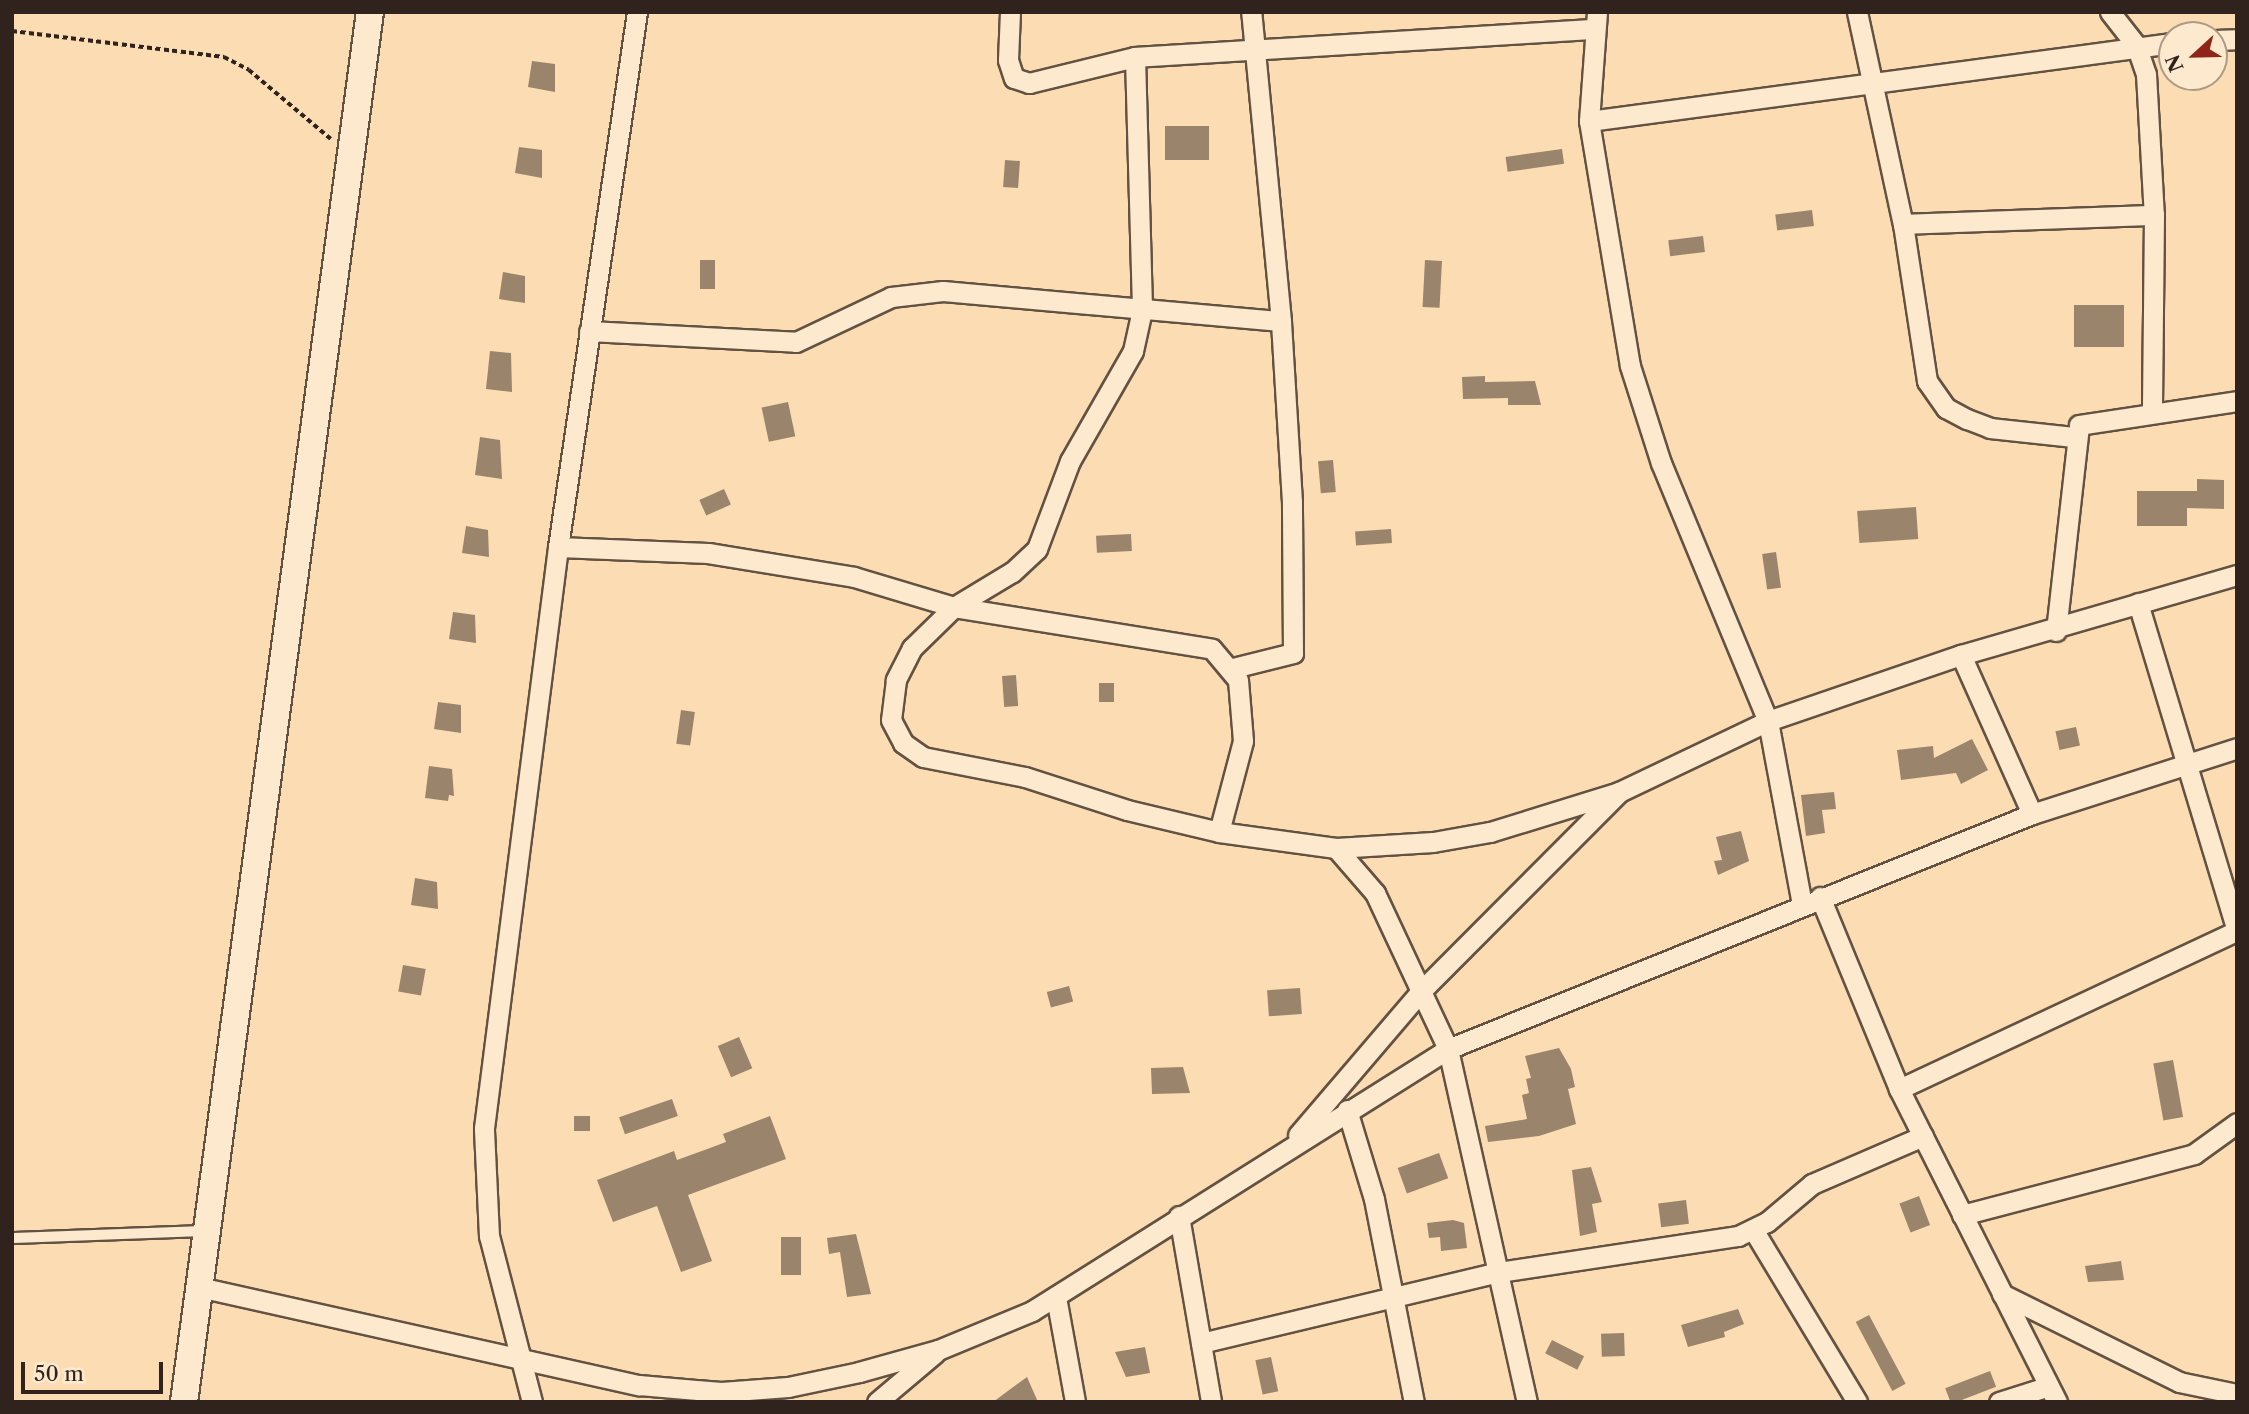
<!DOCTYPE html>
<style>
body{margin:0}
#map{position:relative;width:2249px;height:1414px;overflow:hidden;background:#fcddb3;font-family:"Libre Caslon Text",serif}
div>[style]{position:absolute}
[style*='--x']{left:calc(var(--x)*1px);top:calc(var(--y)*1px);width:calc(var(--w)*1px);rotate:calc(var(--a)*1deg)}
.building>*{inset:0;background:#9a846b;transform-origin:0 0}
.path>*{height:3.5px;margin-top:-1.75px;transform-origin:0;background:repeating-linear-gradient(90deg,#30231d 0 5px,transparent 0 8.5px)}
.roads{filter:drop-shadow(2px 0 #635242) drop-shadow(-2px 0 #635242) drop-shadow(0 2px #635242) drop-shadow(0 -2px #635242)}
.lane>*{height:10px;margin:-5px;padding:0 5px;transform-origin:5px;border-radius:5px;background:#fde9ce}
.street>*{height:19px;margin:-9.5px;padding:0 9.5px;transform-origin:9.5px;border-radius:9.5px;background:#fde9ce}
.secondary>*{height:26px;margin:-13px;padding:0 13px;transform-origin:13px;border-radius:13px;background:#fde9ce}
span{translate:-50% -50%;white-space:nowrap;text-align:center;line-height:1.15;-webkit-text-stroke:6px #fde9ce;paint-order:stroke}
.frame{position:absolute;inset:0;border:14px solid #30231d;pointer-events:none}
.north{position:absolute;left:2158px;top:21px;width:70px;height:70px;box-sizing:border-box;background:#fde9ce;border:2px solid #ab9a87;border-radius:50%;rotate:248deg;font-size:19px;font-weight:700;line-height:28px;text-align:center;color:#30231d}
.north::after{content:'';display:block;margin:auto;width:24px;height:32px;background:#8f2418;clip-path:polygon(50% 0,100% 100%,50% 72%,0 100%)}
.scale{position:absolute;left:21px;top:1362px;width:142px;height:32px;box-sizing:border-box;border:4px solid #30231d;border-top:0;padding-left:9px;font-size:21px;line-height:24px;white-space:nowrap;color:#30231d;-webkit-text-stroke:5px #fde9ce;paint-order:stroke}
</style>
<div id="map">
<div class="building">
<div style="clip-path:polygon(532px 61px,555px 64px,555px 92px,528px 87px)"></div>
<div style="left:1165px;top:126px;width:44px;height:34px"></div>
<div style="clip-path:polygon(519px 147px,542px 150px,542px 178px,515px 173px)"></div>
<div style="left:1562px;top:149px;width:15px;height:57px;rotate:82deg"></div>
<div style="left:1005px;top:160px;width:15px;height:27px;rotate:4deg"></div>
<div style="left:1812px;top:210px;width:16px;height:37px;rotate:83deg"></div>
<div style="left:1703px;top:236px;width:16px;height:35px;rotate:83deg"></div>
<div style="left:700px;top:260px;width:15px;height:29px"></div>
<div style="left:1425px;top:260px;width:17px;height:47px;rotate:3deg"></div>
<div style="clip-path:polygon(503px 272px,525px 276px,525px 303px,499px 299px)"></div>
<div style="left:2124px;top:305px;width:42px;height:50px;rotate:90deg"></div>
<div style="clip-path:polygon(490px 351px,511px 353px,512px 392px,486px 389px)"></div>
<div style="clip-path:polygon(1485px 376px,1485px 382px,1535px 381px,1541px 405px,1508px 405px,1508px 398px,1463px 399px,1462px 377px)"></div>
<div style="left:788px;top:402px;width:35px;height:27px;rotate:78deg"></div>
<div style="clip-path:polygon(480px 437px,500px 440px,502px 479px,475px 475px)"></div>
<div style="left:1333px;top:460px;width:32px;height:15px;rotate:85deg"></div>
<div style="clip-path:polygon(2197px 479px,2224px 480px,2224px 509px,2187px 508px,2187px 526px,2137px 526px,2137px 491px,2197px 491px)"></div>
<div style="left:724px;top:489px;width:17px;height:27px;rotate:66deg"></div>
<div style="left:1916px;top:507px;width:32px;height:59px;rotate:86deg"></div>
<div style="clip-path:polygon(466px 526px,488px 530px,489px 557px,462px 553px)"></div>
<div style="left:1391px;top:529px;width:14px;height:36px;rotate:86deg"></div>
<div style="left:1131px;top:534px;width:17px;height:35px;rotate:87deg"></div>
<div style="left:1776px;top:552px;width:36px;height:14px;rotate:82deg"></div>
<div style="clip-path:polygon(453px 612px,475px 615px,476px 643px,449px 639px)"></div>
<div style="left:1016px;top:675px;width:31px;height:14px;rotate:86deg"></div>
<div style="left:1099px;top:683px;width:15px;height:19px"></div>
<div style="clip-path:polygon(438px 702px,461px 705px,461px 733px,434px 729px)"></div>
<div style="left:681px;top:710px;width:14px;height:34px;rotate:8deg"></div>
<div style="left:2076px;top:727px;width:19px;height:21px;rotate:78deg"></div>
<div style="clip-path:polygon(1972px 739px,1988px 770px,1961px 784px,1956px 773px,1901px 780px,1897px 750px,1933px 746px,1934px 758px)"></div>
<div style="clip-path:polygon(429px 766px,452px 769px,454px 796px,449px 795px,448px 801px,425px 798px)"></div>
<div style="clip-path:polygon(1834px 792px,1836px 809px,1822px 810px,1825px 833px,1806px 836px,1801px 795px)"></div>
<div style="clip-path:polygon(1741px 831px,1749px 861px,1718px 875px,1714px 861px,1722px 860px,1716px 837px)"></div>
<div style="clip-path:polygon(415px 878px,437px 882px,438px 909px,411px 905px)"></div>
<div style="left:403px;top:965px;width:23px;height:27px;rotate:10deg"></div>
<div style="left:1069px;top:986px;width:16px;height:23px;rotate:75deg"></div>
<div style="left:1300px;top:988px;width:26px;height:33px;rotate:86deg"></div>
<div style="left:739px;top:1037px;width:34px;height:23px;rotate:67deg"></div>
<div style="clip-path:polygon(1559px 1048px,1571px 1069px,1575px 1087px,1568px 1089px,1576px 1124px,1539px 1136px,1488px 1142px,1485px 1126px,1527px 1119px,1522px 1095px,1529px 1093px,1526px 1079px,1531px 1078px,1525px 1056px)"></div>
<div style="left:2173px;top:1060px;width:58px;height:20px;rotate:80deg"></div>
<div style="clip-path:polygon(1183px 1067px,1190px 1093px,1152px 1094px,1151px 1068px)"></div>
<div style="left:672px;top:1099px;width:18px;height:56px;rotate:71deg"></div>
<div style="left:574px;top:1116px;width:16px;height:15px"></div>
<div style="clip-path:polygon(770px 1116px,786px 1159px,688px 1195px,712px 1261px,681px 1272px,657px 1206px,613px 1222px,597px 1180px,674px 1151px,677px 1160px,710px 1148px,726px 1142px,723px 1134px)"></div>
<div style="left:1439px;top:1153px;width:27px;height:44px;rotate:70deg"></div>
<div style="clip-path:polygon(1591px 1167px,1602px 1202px,1592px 1204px,1597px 1232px,1580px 1236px,1572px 1170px)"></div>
<div style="left:1919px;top:1196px;width:31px;height:21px;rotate:69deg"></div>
<div style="left:1686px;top:1200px;width:24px;height:28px;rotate:83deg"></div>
<div style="clip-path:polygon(1453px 1220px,1464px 1223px,1467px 1248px,1441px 1251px,1440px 1237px,1429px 1238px,1427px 1223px)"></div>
<div style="clip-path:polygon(856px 1234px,871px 1294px,847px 1297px,840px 1252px,829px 1254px,827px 1238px)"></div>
<div style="left:781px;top:1237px;width:20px;height:38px"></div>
<div style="clip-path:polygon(2121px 1261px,2124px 1280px,2088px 1282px,2085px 1266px)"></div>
<div style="clip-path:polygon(1738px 1309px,1744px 1324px,1724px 1332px,1725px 1337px,1688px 1347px,1681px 1325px)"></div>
<div style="left:1869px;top:1315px;width:78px;height:15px;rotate:62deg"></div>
<div style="left:1624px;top:1333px;width:23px;height:23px;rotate:88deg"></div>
<div style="left:1552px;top:1340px;width:36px;height:15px;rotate:27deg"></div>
<div style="clip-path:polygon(1145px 1347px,1150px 1373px,1126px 1377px,1115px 1352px)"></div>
<div style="left:1271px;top:1357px;width:35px;height:16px;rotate:78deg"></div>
<div style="left:1990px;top:1371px;width:17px;height:48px;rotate:69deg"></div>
<div style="clip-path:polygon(1027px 1377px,1038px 1402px,993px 1402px)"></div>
</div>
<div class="path">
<div style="--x:12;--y:31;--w:214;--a:7"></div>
<div style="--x:224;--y:57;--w:28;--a:27"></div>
<div style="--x:249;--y:70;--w:107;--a:40.1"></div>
</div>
<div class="roads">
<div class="lane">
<div style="--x:12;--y:1238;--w:193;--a:-2.1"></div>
</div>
<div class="street">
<div style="--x:1010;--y:12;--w:48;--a:92.4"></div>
<div style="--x:1008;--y:60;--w:19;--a:72"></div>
<div style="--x:1014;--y:78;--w:16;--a:18"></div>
<div style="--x:1029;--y:83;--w:109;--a:-13.8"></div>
<div style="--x:1135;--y:57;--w:460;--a:-3.5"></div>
<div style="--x:1597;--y:12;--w:109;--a:94.2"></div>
<div style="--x:1589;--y:121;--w:248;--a:80.5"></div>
<div style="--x:1630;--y:366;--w:102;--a:72.3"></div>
<div style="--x:1661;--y:463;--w:279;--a:67.5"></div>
<div style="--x:1768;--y:721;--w:186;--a:79.5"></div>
<div style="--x:1857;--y:12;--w:217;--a:77.8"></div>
<div style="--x:1903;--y:224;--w:159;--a:81.3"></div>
<div style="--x:1927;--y:381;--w:33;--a:55"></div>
<div style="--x:1946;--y:408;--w:24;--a:28"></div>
<div style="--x:1967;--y:419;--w:25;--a:21"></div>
<div style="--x:1990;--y:428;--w:84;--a:6.1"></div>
<div style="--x:2110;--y:12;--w:42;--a:51.8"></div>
<div style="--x:2136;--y:45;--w:31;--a:71"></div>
<div style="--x:2146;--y:74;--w:141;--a:86.8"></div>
<div style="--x:2154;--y:215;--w:198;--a:90.6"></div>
<div style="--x:2214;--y:40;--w:23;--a:-2"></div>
<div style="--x:1135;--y:57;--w:253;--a:88.4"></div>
<div style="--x:1142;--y:310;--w:42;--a:102.4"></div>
<div style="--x:1133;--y:351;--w:127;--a:119.8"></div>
<div style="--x:1070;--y:461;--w:94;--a:110.6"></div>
<div style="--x:1037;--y:549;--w:34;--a:137"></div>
<div style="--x:1012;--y:572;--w:68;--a:148.9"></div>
<div style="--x:954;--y:607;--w:59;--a:135.7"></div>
<div style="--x:912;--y:648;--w:36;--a:117"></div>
<div style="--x:896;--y:680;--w:40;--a:97.1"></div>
<div style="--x:891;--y:720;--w:26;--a:62"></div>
<div style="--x:903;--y:743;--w:24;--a:35"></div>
<div style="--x:923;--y:757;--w:104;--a:11.1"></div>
<div style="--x:1025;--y:777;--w:107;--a:17.9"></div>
<div style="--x:1127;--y:810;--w:95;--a:13.4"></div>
<div style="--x:1219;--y:832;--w:118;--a:7.8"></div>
<div style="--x:1336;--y:848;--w:97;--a:-3.5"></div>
<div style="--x:1433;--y:842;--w:58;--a:-10"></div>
<div style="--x:1490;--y:832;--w:135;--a:-17.2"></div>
<div style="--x:1589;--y:121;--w:588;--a:-7.62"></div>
<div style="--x:1903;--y:224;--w:251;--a:-2.1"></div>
<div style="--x:589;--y:331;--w:207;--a:3"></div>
<div style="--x:796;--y:342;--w:105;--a:-25.3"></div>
<div style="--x:891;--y:297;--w:52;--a:-6.6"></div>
<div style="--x:943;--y:291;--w:339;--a:5.1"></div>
<div style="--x:558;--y:547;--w:150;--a:2.3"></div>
<div style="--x:708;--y:553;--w:148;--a:9.3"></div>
<div style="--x:854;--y:577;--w:104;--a:16.7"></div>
<div style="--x:954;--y:607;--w:261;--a:9.2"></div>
<div style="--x:1212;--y:649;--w:40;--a:50"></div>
<div style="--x:1238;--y:680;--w:61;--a:85.3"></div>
<div style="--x:1243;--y:741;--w:94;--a:104.8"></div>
<div style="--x:2138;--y:603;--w:343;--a:73.2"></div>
<div style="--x:2056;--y:631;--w:207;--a:-83.6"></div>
<div style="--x:2079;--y:425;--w:160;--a:-8.6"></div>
<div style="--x:1961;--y:655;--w:174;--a:65.9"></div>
<div style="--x:1233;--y:668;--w:62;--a:-14"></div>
<div style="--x:1293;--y:653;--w:151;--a:-90.4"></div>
<div style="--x:1292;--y:502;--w:181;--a:-93.5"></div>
<div style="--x:1281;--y:321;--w:310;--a:-95.5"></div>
<div style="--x:1336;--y:848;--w:60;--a:49.1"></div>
<div style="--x:1375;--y:893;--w:172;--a:64.9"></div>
<div style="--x:1448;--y:1049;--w:362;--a:77.4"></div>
<div style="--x:1820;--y:897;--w:208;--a:67.6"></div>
<div style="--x:1899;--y:1089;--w:351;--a:63.2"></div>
<div style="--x:1899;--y:1089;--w:373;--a:-25.1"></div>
<div style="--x:1347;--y:1110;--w:93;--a:73.1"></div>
<div style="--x:1374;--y:1199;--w:207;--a:78.9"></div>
<div style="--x:1298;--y:1135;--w:189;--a:-49.5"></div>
<div style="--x:1421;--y:991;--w:281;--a:-45.1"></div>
<div style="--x:1619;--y:792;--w:165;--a:-25.5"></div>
<div style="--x:1768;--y:721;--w:204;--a:-18.9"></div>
<div style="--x:1961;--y:655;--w:287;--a:-16.2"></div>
<div style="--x:1962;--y:1215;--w:240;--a:-14.7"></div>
<div style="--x:2194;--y:1154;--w:53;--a:-35.8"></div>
<div style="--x:1179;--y:1216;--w:189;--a:80.2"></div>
<div style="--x:1754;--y:1231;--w:200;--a:58.9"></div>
<div style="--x:199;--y:1287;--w:451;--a:12.6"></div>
<div style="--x:639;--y:1385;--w:82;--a:4.9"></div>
<div style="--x:721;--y:1392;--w:67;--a:-4.3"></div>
<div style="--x:788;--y:1387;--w:73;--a:-11.9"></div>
<div style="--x:859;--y:1372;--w:82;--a:-15.6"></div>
<div style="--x:938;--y:1350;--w:102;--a:-22.5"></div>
<div style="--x:1032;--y:1311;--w:492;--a:-32.2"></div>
<div style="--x:1448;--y:1049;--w:630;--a:-21.92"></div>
<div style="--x:2032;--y:814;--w:215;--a:-17.8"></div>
<div style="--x:2002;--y:1294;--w:198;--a:26.4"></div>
<div style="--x:2179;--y:1382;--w:59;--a:11.7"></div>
<div style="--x:1056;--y:1297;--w:107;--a:79.7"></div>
<div style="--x:1201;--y:1343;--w:306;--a:-13.4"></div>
<div style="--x:1499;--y:1272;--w:242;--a:-8.6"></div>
<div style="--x:1738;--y:1236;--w:32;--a:-26"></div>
<div style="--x:1767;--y:1222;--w:59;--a:-40.2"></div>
<div style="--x:1812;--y:1184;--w:121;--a:-23.4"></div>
<div style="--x:532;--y:1402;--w:171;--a:-104.5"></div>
<div style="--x:489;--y:1236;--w:108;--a:-92.7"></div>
<div style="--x:484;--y:1128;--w:586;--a:-82.74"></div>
<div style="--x:558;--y:547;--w:541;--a:-81.6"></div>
<div style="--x:877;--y:1402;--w:76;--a:-40.2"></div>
<div style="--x:1999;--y:1402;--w:52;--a:-17.7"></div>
</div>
<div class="secondary">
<div style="--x:184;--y:1402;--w:1402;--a:-82.38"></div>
</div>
</div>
<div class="frame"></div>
<div class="north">N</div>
<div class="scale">50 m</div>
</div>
